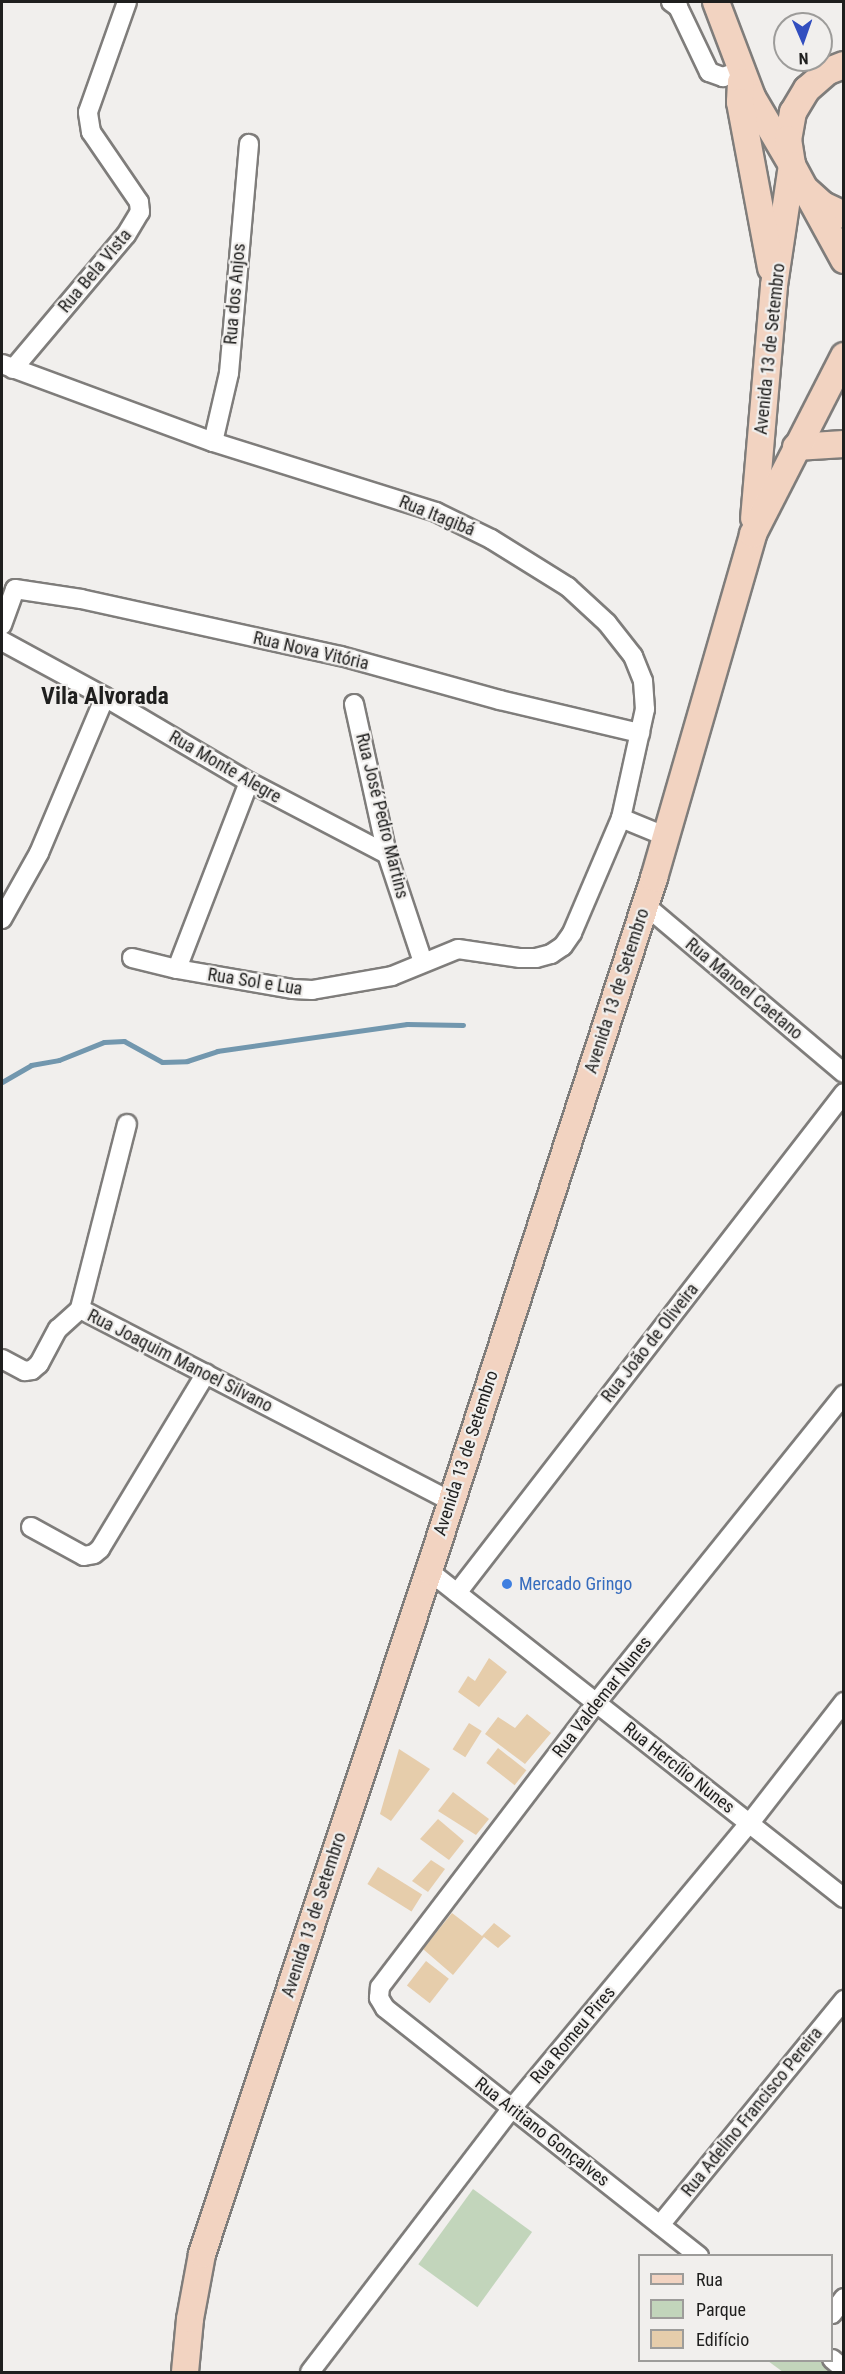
<!DOCTYPE html>
<meta charset="utf-8">
<style>
body{margin:0}
#map{position:relative;width:845px;height:2374px;overflow:hidden;background:#f1efed;font-family:"Roboto Condensed",sans-serif}
div>[style]{position:absolute}
[style*='--x']{left:calc(var(--x)*1px);top:calc(var(--y)*1px);width:calc(var(--w)*1px);rotate:calc(var(--a)*1deg)}
.green>*{inset:0;background:#c2d5bb;transform-origin:0 0}
.stream>*{height:5px;margin:-2.5px;padding:0 2.5px;transform-origin:2.5px;border-radius:2.5px;background:#7297ae}
.building>*{inset:0;background:#e6cdab;transform-origin:0 0}
.roads{filter:drop-shadow(2px 0 #7f7d7b) drop-shadow(-2px 0 #7f7d7b) drop-shadow(0 2px #7f7d7b) drop-shadow(0 -2px #7f7d7b)}
.minor>*{height:18px;margin:-9px;padding:0 9px;transform-origin:9px;border-radius:9px;background:#fff}
.secondary>*{height:26px;margin:-13px;padding:0 13px;transform-origin:13px;border-radius:13px;background:#f2d3c1}
.dots>*{width:16px;height:16px;translate:-50% -50%;box-sizing:border-box;border:3px solid #f1efed;border-radius:50%}
span{translate:-50% -50%;white-space:nowrap;text-align:center;line-height:1.15;-webkit-text-stroke:4.5px #f1efed;paint-order:stroke}
.street-label{font-size:18px;color:#1f1f1e}
.shop-label{font-size:18px;color:#366cbe}
.left{translate:0 -50%;text-align:left}
.district-label{font-size:24px;color:#1f1f1e;font-weight:700}
.frame{position:absolute;inset:0;border:3px solid #1f1f1e;pointer-events:none}
.legend{position:absolute;left:638px;top:2254px;width:195px;height:108px;box-sizing:border-box;background:#f1efed;border:2px solid #9d9c9a;margin:0;padding:8px 10px;list-style:none;font-size:18px;color:#1f1f1e}
.legend li{display:flex;align-items:center;gap:12px;height:30px}
.legend b{width:30px;border:2px solid #9d9c9a}
.north{position:absolute;left:773px;top:12px;width:60px;height:60px;box-sizing:border-box;background:#f1efed;border:2px solid #9d9c9a;border-radius:50%;rotate:178deg;font-size:16px;font-weight:700;line-height:24px;text-align:center;color:#1f1f1e}
.north::after{content:'';display:block;margin:auto;width:21px;height:27px;background:#324ebf;clip-path:polygon(50% 0,100% 100%,50% 72%,0 100%)}
</style>
<div id="map">
<div class="green">
<div style="left:473px;top:2189px;width:73px;height:93px;rotate:36deg"></div>
<div style="clip-path:polygon(768px 2361px,822px 2361px,837px 2372px,783px 2372px)"></div>
</div>
<div class="stream">
<div style="--x:2;--y:1082;--w:34;--a:-30"></div>
<div style="--x:31;--y:1065;--w:28;--a:-10"></div>
<div style="--x:59;--y:1060;--w:48;--a:-21.8"></div>
<div style="--x:104;--y:1042;--w:20;--a:-3"></div>
<div style="--x:124;--y:1041;--w:43;--a:28.9"></div>
<div style="--x:162;--y:1062;--w:25;--a:-2"></div>
<div style="--x:187;--y:1061;--w:32;--a:-18"></div>
<div style="--x:217;--y:1051;--w:192;--a:-8.1"></div>
<div style="--x:407;--y:1024;--w:56;--a:1"></div>
</div>
<div class="building">
<div style="clip-path:polygon(489px 1658px,507px 1672px,479px 1707px,458px 1692px,468px 1676px,475px 1681px)"></div>
<div style="clip-path:polygon(527px 1714px,551px 1733px,525px 1764px,485px 1734px,498px 1717px,515px 1728px)"></div>
<div style="left:469px;top:1723px;width:15px;height:31px;rotate:32deg"></div>
<div style="left:498px;top:1748px;width:36px;height:19px;rotate:38deg"></div>
<div style="clip-path:polygon(399px 1749px,430px 1769px,391px 1821px,380px 1814px)"></div>
<div style="clip-path:polygon(453px 1792px,489px 1819px,476px 1835px,438px 1811px)"></div>
<div style="clip-path:polygon(438px 1819px,464px 1841px,449px 1860px,420px 1839px)"></div>
<div style="clip-path:polygon(431px 1860px,445px 1869px,428px 1892px,412px 1881px)"></div>
<div style="left:378px;top:1867px;width:52px;height:20px;rotate:32deg"></div>
<div style="clip-path:polygon(452px 1913px,482px 1936px,494px 1923px,511px 1936px,498px 1948px,484px 1937px,453px 1975px,423px 1949px)"></div>
<div style="left:426px;top:1961px;width:29px;height:31px;rotate:38deg"></div>
</div>
<div class="roads">
<div class="minor">
<div style="--x:671;--y:2;--w:9;--a:36"></div>
<div style="--x:678;--y:7;--w:72;--a:64.5"></div>
<div style="--x:709;--y:72;--w:15;--a:20"></div>
<div style="--x:723;--y:77;--w:20;--a:-20"></div>
<div style="--x:2;--y:364;--w:225;--a:20.3"></div>
<div style="--x:213;--y:442;--w:234;--a:17.4"></div>
<div style="--x:436;--y:512;--w:61;--a:26.1"></div>
<div style="--x:491;--y:539;--w:91;--a:31.9"></div>
<div style="--x:568;--y:587;--w:53;--a:42.7"></div>
<div style="--x:607;--y:623;--w:42;--a:51.8"></div>
<div style="--x:633;--y:656;--w:27;--a:68"></div>
<div style="--x:643;--y:681;--w:28;--a:86"></div>
<div style="--x:645;--y:709;--w:112;--a:102.4"></div>
<div style="--x:621;--y:818;--w:50;--a:22.4"></div>
<div style="--x:13;--y:369;--w:175;--a:-49.9"></div>
<div style="--x:126;--y:235;--w:27;--a:-59"></div>
<div style="--x:140;--y:212;--w:10;--a:-96"></div>
<div style="--x:139;--y:202;--w:85;--a:-124.4"></div>
<div style="--x:91;--y:132;--w:20;--a:-99"></div>
<div style="--x:88;--y:112;--w:117;--a:-70.5"></div>
<div style="--x:213;--y:442;--w:71;--a:-76.9"></div>
<div style="--x:229;--y:373;--w:230;--a:-85"></div>
<div style="--x:2;--y:625;--w:38;--a:-70"></div>
<div style="--x:15;--y:589;--w:67;--a:8.6"></div>
<div style="--x:81;--y:599;--w:266;--a:12.4"></div>
<div style="--x:341;--y:656;--w:165;--a:15.5"></div>
<div style="--x:500;--y:700;--w:144;--a:13.3"></div>
<div style="--x:2;--y:641;--w:117;--a:28.5"></div>
<div style="--x:105;--y:697;--w:167;--a:30.6"></div>
<div style="--x:249;--y:782;--w:156;--a:27.6"></div>
<div style="--x:354;--y:704;--w:154;--a:77.6"></div>
<div style="--x:387;--y:854;--w:114;--a:71.6"></div>
<div style="--x:249;--y:782;--w:200;--a:111.1"></div>
<div style="--x:177;--y:969;--w:118;--a:9.8"></div>
<div style="--x:293;--y:989;--w:19;--a:3"></div>
<div style="--x:312;--y:990;--w:81;--a:-9.9"></div>
<div style="--x:392;--y:976;--w:71;--a:-22.2"></div>
<div style="--x:458;--y:949;--w:63;--a:8.3"></div>
<div style="--x:520;--y:958;--w:16;--a:0"></div>
<div style="--x:536;--y:958;--w:16;--a:-15"></div>
<div style="--x:551;--y:954;--w:14;--a:-34"></div>
<div style="--x:563;--y:946;--w:16;--a:-55"></div>
<div style="--x:572;--y:933;--w:125;--a:-66.9"></div>
<div style="--x:645;--y:905;--w:260;--a:40.2"></div>
<div style="--x:2;--y:919;--w:76;--a:-60.7"></div>
<div style="--x:39;--y:853;--w:169;--a:-67.1"></div>
<div style="--x:132;--y:958;--w:46;--a:13.7"></div>
<div style="--x:127;--y:1124;--w:191;--a:104.3"></div>
<div style="--x:80;--y:1309;--w:417;--a:27.4"></div>
<div style="--x:2;--y:1359;--w:26;--a:28"></div>
<div style="--x:25;--y:1371;--w:7;--a:-8"></div>
<div style="--x:32;--y:1370;--w:9;--a:-41"></div>
<div style="--x:39;--y:1364;--w:40;--a:-62"></div>
<div style="--x:58;--y:1329;--w:30;--a:-42"></div>
<div style="--x:31;--y:1527;--w:60;--a:28.7"></div>
<div style="--x:84;--y:1556;--w:10;--a:-11"></div>
<div style="--x:94;--y:1554;--w:8;--a:-40"></div>
<div style="--x:100;--y:1549;--w:205;--a:-58.9"></div>
<div style="--x:429;--y:1571;--w:528;--a:38.24"></div>
<div style="--x:457;--y:1593;--w:632;--a:-52.26"></div>
<div style="--x:660;--y:2225;--w:291;--a:-50.7"></div>
<div style="--x:699;--y:2256;--w:400;--a:-141.7"></div>
<div style="--x:385;--y:2008;--w:12;--a:-121"></div>
<div style="--x:379;--y:1998;--w:11;--a:-85"></div>
<div style="--x:380;--y:1987;--w:357;--a:-52.7"></div>
<div style="--x:596;--y:1703;--w:396;--a:-51.2"></div>
<div style="--x:832;--y:2314;--w:20;--a:-53"></div>
<div style="--x:832;--y:2359;--w:16;--a:40"></div>
<div style="--x:310;--y:2372;--w:332;--a:-52.6"></div>
<div style="--x:512;--y:2108;--w:370;--a:-50.2"></div>
<div style="--x:749;--y:1824;--w:155;--a:-52.1"></div>
</div>
<div class="secondary">
<div style="--x:716;--y:2;--w:102;--a:69.2"></div>
<div style="--x:752;--y:97;--w:79;--a:59.5"></div>
<div style="--x:792;--y:165;--w:122;--a:98.5"></div>
<div style="--x:774;--y:286;--w:233;--a:94.9"></div>
<div style="--x:844;--y:65;--w:17;--a:159"></div>
<div style="--x:828;--y:71;--w:28;--a:139"></div>
<div style="--x:807;--y:89;--w:27;--a:121"></div>
<div style="--x:793;--y:112;--w:27;--a:100"></div>
<div style="--x:788;--y:139;--w:26;--a:81"></div>
<div style="--x:792;--y:165;--w:26;--a:62"></div>
<div style="--x:804;--y:188;--w:25;--a:42"></div>
<div style="--x:823;--y:205;--w:23;--a:25"></div>
<div style="--x:741;--y:82;--w:20;--a:93"></div>
<div style="--x:740;--y:102;--w:169;--a:79.4"></div>
<div style="--x:809;--y:196;--w:73;--a:61.3"></div>
<div style="--x:796;--y:447;--w:48;--a:-3.6"></div>
<div style="--x:185;--y:2372;--w:53;--a:-84.6"></div>
<div style="--x:190;--y:2319;--w:66;--a:-79.5"></div>
<div style="--x:202;--y:2254;--w:720;--a:-71.62"></div>
<div style="--x:429;--y:1571;--w:729;--a:-72.01"></div>
<div style="--x:654;--y:878;--w:358;--a:-73.9"></div>
<div style="--x:753;--y:534;--w:200;--a:-62.9"></div>
</div>
</div>
<div class="dots">
<div style="left:507px;top:1584px;background:#3f7fe0"></div>
</div>
<div class="street-label">
<span style="left:95px;top:271px;rotate:-50deg">Rua Bela Vista</span>
<span style="left:235px;top:294px;rotate:-85deg">Rua dos Anjos</span>
<span style="left:770px;top:349px;rotate:-84deg">Avenida 13 de Setembro</span>
<span style="left:437px;top:516px;rotate:22deg">Rua Itagibá</span>
<span style="left:311px;top:651px;rotate:13deg">Rua Nova Vitória</span>
<span style="left:225px;top:767px;rotate:30deg">Rua Monte Alegre</span>
<span style="left:382px;top:816px;rotate:76deg">Rua José Pedro Martins</span>
<span style="left:255px;top:982px;rotate:9deg">Rua Sol e Lua</span>
<span style="left:744px;top:989px;rotate:40deg">Rua Manoel Caetano</span>
<span style="left:617px;top:991px;rotate:-72deg">Avenida 13 de Setembro</span>
<span style="left:650px;top:1343px;rotate:-52deg">Rua João de Oliveira</span>
<span style="left:180px;top:1361px;rotate:27deg">Rua Joaquim Manoel Silvano</span>
<span style="left:466px;top:1453px;rotate:-72deg">Avenida 13 de Setembro</span>
<span style="left:602px;top:1697px;rotate:-52deg">Rua Valdemar Nunes</span>
<span style="left:679px;top:1768px;rotate:38deg">Rua Hercílio Nunes</span>
<span style="left:314px;top:1915px;rotate:-72deg">Avenida 13 de Setembro</span>
<span style="left:573px;top:2035px;rotate:-50deg">Rua Romeu Pires</span>
<span style="left:752px;top:2112px;rotate:-51deg">Rua Adelino Francisco Pereira</span>
<span style="left:542px;top:2132px;rotate:38deg">Rua Aritiano Gonçalves</span>
</div>
<div class="shop-label">
<span class="left" style="left:519px;top:1584px">Mercado Gringo</span>
</div>
<div class="district-label">
<span style="left:105px;top:697px">Vila Alvorada</span>
</div>
<div class="frame"></div>
<ul class="legend">
<li><b style="height:8px;background:#f2d3c1"></b>Rua</li>
<li><b style="height:16px;background:#c2d5bb"></b>Parque</li>
<li><b style="height:16px;background:#e6cdab"></b>Edifício</li>
</ul>
<div class="north">N</div>
</div>
